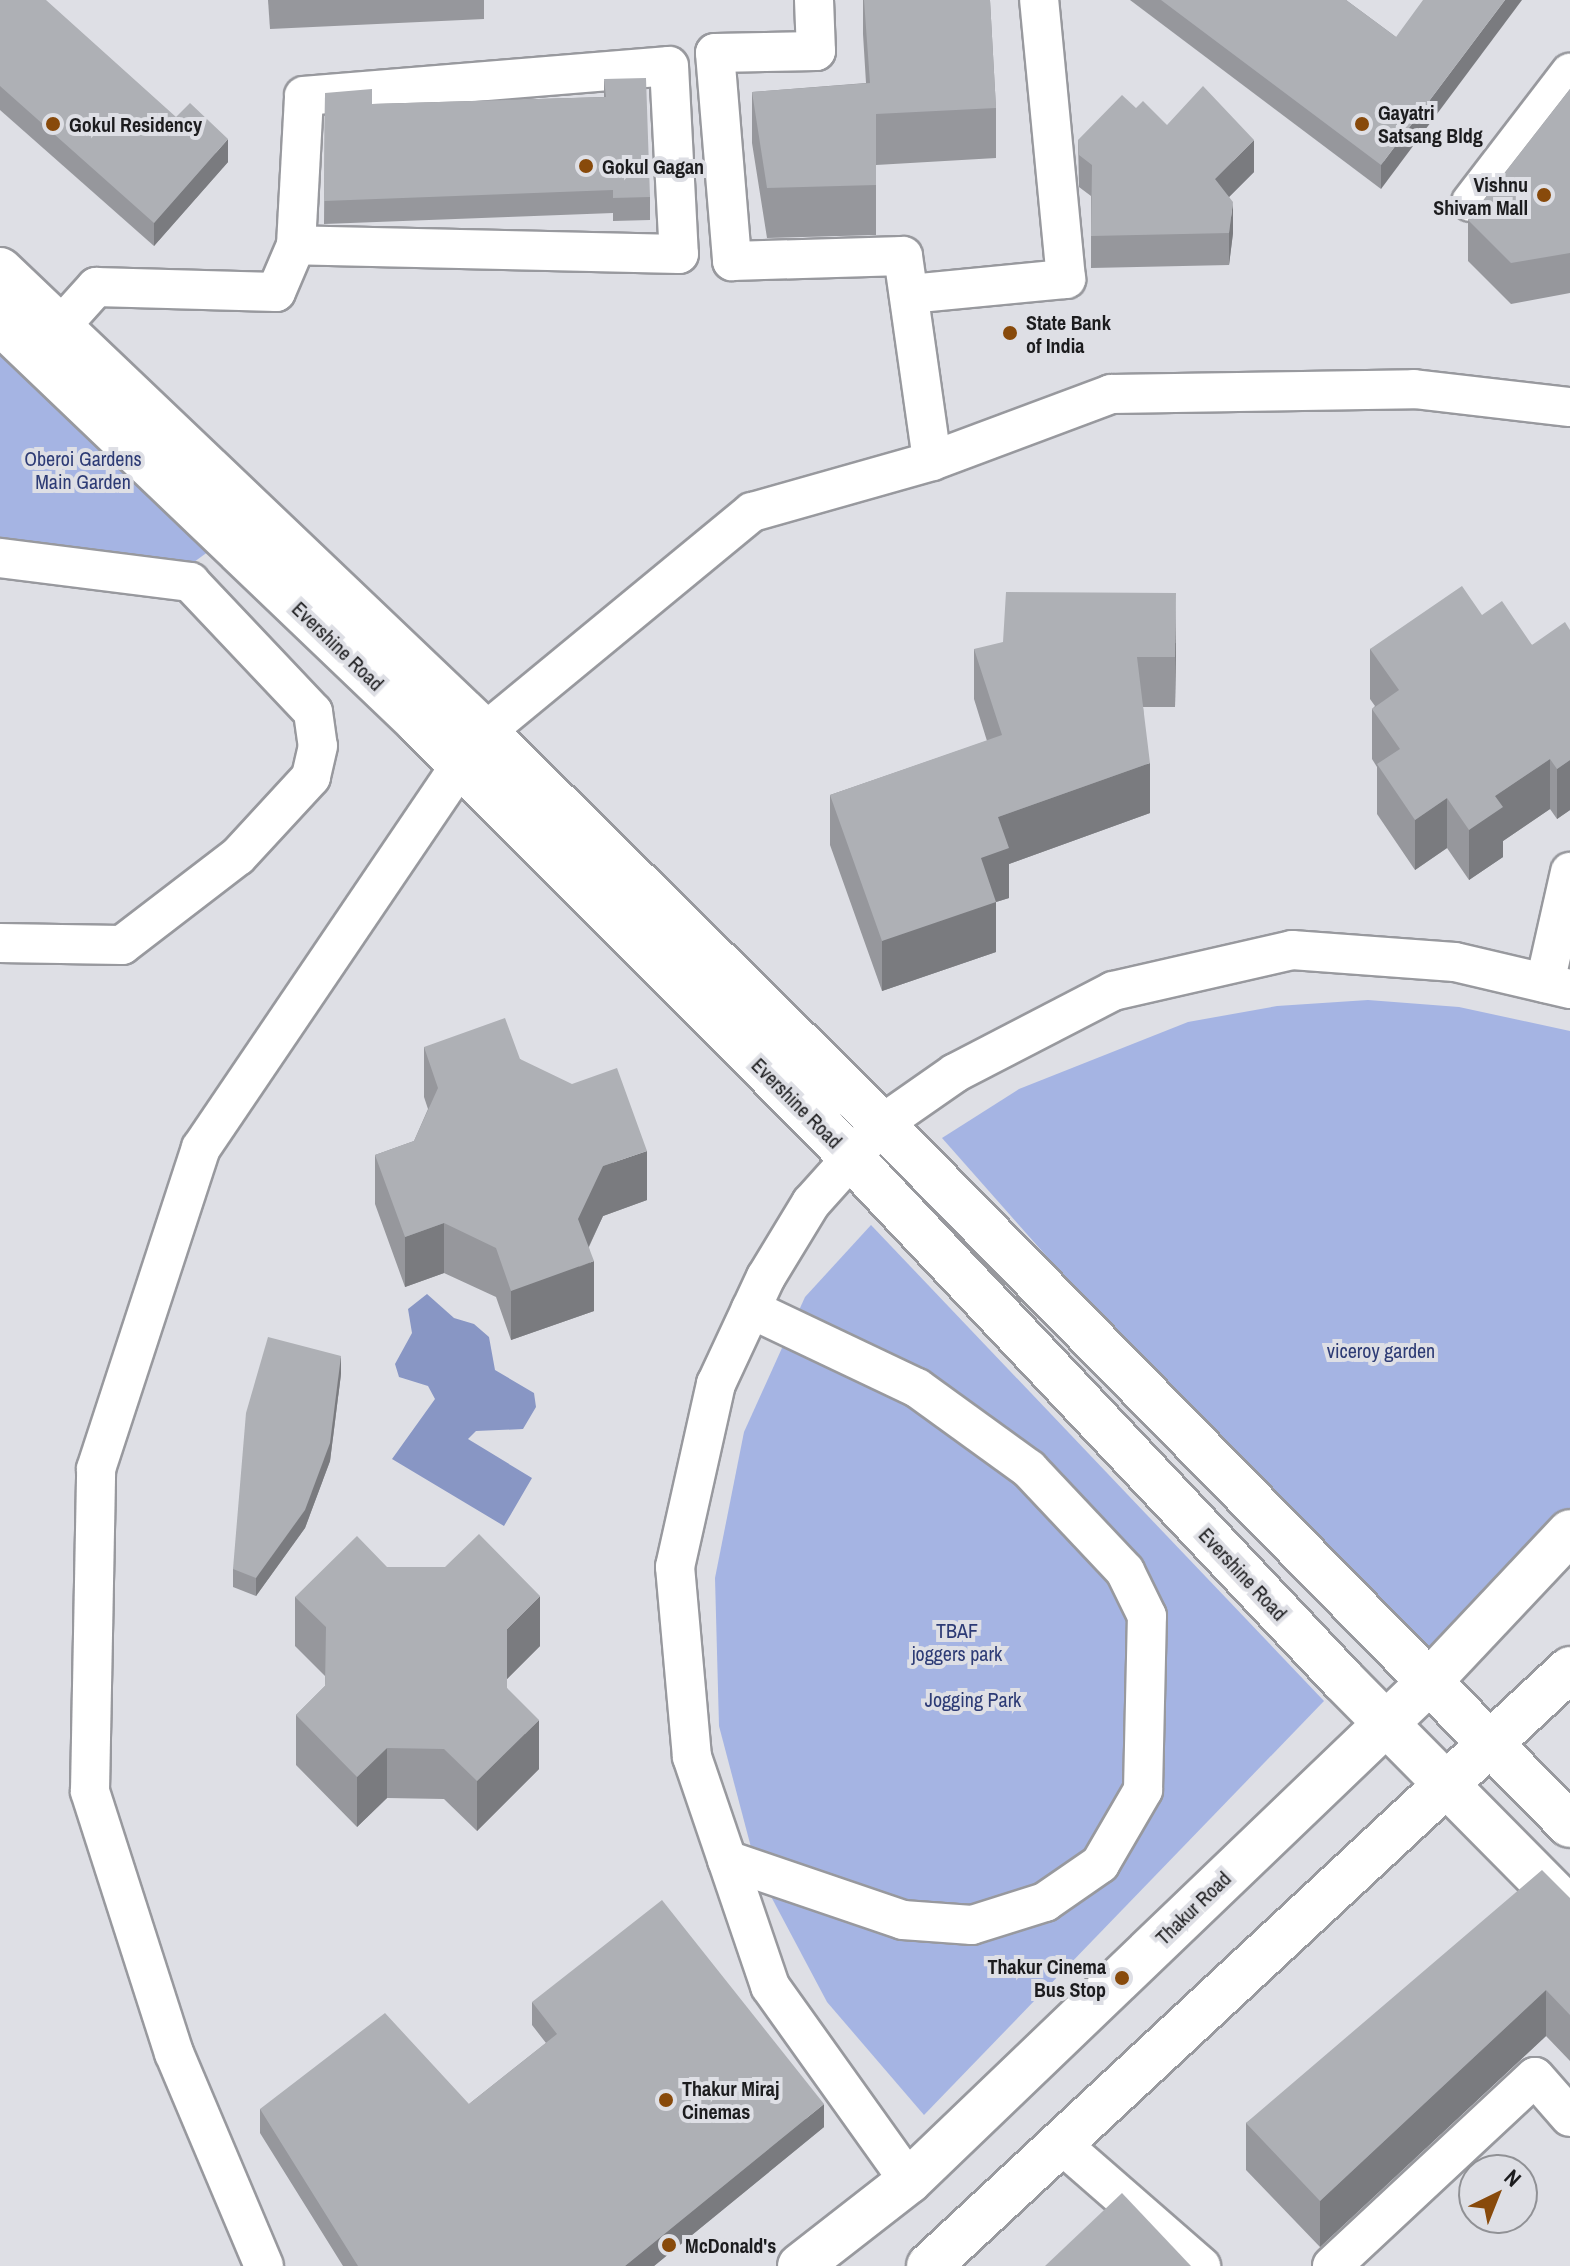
<!DOCTYPE html>
<style>
body{margin:0}
#map{position:relative;width:1570px;height:2266px;overflow:hidden;background:#dedfe5;font-family:"Archivo Narrow",sans-serif}
div>[style]{position:absolute}
[style*='--x']{left:calc(var(--x)*1px);top:calc(var(--y)*1px);width:calc(var(--w)*1px);rotate:calc(var(--a)*1deg)}
.green>*{inset:0;background:#a5b4e3}
.water>*{inset:0;background:#8896c4}
.roads{filter:drop-shadow(2px 0 #98999e) drop-shadow(-2px 0 #98999e) drop-shadow(0 2px #98999e) drop-shadow(0 -2px #98999e)}
.street>*{height:38px;margin:-19px;padding:0 19px;transform-origin:19px;border-radius:19px;background:#fff}
.secondary>*{height:44px;margin:-22px;padding:0 22px;transform-origin:22px;border-radius:22px;background:#fff}
.wall>*{inset:0;background:#96979c}
.shaded-wall>*{inset:0;background:#7a7b7f}
.building>*{inset:0;background:#aeb0b5}
.dots>*{width:22px;height:22px;translate:-50% -50%;box-sizing:border-box;border:4px solid #dedfe5;border-radius:50%}
span{translate:-50% -50%;white-space:nowrap;text-align:center;line-height:1.15;-webkit-text-stroke:8px #dedfe5;paint-order:stroke}
.poi-label{font-size:20px;color:#1c1c1e;font-weight:700}
.left{translate:0 -50%;text-align:left}
.right{translate:-100% -50%;text-align:right}
.park-label{font-size:20px;color:#2d3b75}
.street-label{font-size:20px;color:#1c1c1e}
.north{position:absolute;left:1458px;top:2154px;width:80px;height:80px;box-sizing:border-box;background:#dedfe5;border:2px solid #909195;border-radius:50%;rotate:43deg;font-size:22px;font-weight:700;line-height:32px;text-align:center;color:#1c1c1e}
.north::after{content:'';display:block;margin:auto;width:28px;height:36px;background:#884a0b;clip-path:polygon(50% 0,100% 100%,50% 72%,0 100%)}
</style>
<div id="map">
<div class="green">
<div style="clip-path:polygon(0 279px,253px 519px,194px 562px,0 546px)"></div>
<div style="clip-path:polygon(1368px 1000px,1459px 1007px,1570px 1031px,1570px 1541px,1426px 1685px,942px 1138px,1019px 1089px,1188px 1022px,1277px 1006px)"></div>
<div style="clip-path:polygon(871px 1225px,1324px 1701px,924px 2115px,827px 2002px,757px 1870px,719px 1726px,715px 1578px,744px 1432px,805px 1297px)"></div>
</div>
<div class="water">
<div style="clip-path:polygon(427px 1294px,454px 1318px,474px 1324px,489px 1337px,495px 1370px,534px 1393px,536px 1407px,523px 1429px,476px 1431px,468px 1439px,532px 1478px,504px 1526px,392px 1459px,435px 1399px,428px 1386px,399px 1377px,395px 1364px,412px 1333px,408px 1309px)"></div>
</div>
<div class="roads">
<div class="street">
<div style="--x:814;--y:0;--w:51;--a:87.8"></div>
<div style="--x:816;--y:51;--w:101;--a:178.9"></div>
<div style="--x:715;--y:53;--w:209;--a:85.3"></div>
<div style="--x:732;--y:261;--w:171;--a:-1.7"></div>
<div style="--x:903;--y:256;--w:207;--a:81.9"></div>
<div style="--x:669;--y:66;--w:188;--a:87"></div>
<div style="--x:679;--y:254;--w:383;--a:-178.7"></div>
<div style="--x:296;--y:245;--w:149;--a:-86.9"></div>
<div style="--x:304;--y:96;--w:366;--a:-4.7"></div>
<div style="--x:1471;--y:202;--w:163;--a:-52.5"></div>
<div style="--x:909;--y:294;--w:158;--a:-5.5"></div>
<div style="--x:1066;--y:279;--w:280;--a:-95.5"></div>
<div style="--x:60;--y:327;--w:54;--a:-48"></div>
<div style="--x:96;--y:287;--w:180;--a:1.6"></div>
<div style="--x:276;--y:292;--w:51;--a:-66.9"></div>
<div style="--x:0;--y:558;--w:192;--a:7.2"></div>
<div style="--x:190;--y:582;--w:179;--a:46.6"></div>
<div style="--x:313;--y:712;--w:34;--a:82"></div>
<div style="--x:318;--y:746;--w:32;--a:103"></div>
<div style="--x:311;--y:777;--w:108;--a:132.7"></div>
<div style="--x:238;--y:856;--w:146;--a:142.5"></div>
<div style="--x:122;--y:945;--w:122;--a:-179.1"></div>
<div style="--x:1545;--y:983;--w:114;--a:-77.3"></div>
<div style="--x:727;--y:1860;--w:186;--a:18.8"></div>
<div style="--x:903;--y:1920;--w:69;--a:4.1"></div>
<div style="--x:972;--y:1925;--w:77;--a:-17.5"></div>
<div style="--x:1045;--y:1902;--w:67;--a:-34.6"></div>
<div style="--x:1100;--y:1864;--w:86;--a:-59.8"></div>
<div style="--x:1143;--y:1790;--w:174;--a:-88.7"></div>
<div style="--x:1147;--y:1616;--w:50;--a:-116.1"></div>
<div style="--x:1125;--y:1571;--w:140;--a:-133.3"></div>
<div style="--x:1029;--y:1469;--w:138;--a:-144.1"></div>
<div style="--x:917;--y:1388;--w:184;--a:-154.6"></div>
<div style="--x:1061;--y:2144;--w:186;--a:41.1"></div>
<div style="--x:909;--y:2181;--w:239;--a:-125.5"></div>
<div style="--x:770;--y:1986;--w:242;--a:-108.8"></div>
<div style="--x:692;--y:1757;--w:191;--a:-95.1"></div>
<div style="--x:675;--y:1567;--w:188;--a:-77.4"></div>
<div style="--x:716;--y:1384;--w:118;--a:-65"></div>
<div style="--x:766;--y:1277;--w:87;--a:-58.7"></div>
<div style="--x:811;--y:1203;--w:106;--a:-48.1"></div>
<div style="--x:882;--y:1124;--w:89;--a:-34.9"></div>
<div style="--x:955;--y:1073;--w:178;--a:-27.4"></div>
<div style="--x:1113;--y:991;--w:184;--a:-12.9"></div>
<div style="--x:1292;--y:950;--w:163;--a:4.2"></div>
<div style="--x:1455;--y:962;--w:118;--a:13.2"></div>
<div style="--x:264;--y:2266;--w:231;--a:-112.9"></div>
<div style="--x:174;--y:2053;--w:275;--a:-107.8"></div>
<div style="--x:90;--y:1791;--w:322;--a:-88.9"></div>
<div style="--x:96;--y:1469;--w:338;--a:-71.9"></div>
<div style="--x:201;--y:1148;--w:462;--a:-55.9"></div>
<div style="--x:460;--y:765;--w:41;--a:-52.9"></div>
<div style="--x:485;--y:732;--w:346;--a:-39.5"></div>
<div style="--x:752;--y:512;--w:187;--a:-15.8"></div>
<div style="--x:932;--y:461;--w:191;--a:-20.5"></div>
<div style="--x:1111;--y:394;--w:303;--a:-0.9"></div>
<div style="--x:1414;--y:389;--w:157;--a:6.6"></div>
<div style="--x:1332;--y:2266;--w:277;--a:-43"></div>
<div style="--x:1535;--y:2077;--w:53;--a:48.8"></div>
</div>
<div class="secondary">
<div style="--x:0;--y:270;--w:670;--a:43.61"></div>
<div style="--x:485;--y:732;--w:558;--a:44.64"></div>
<div style="--x:882;--y:1124;--w:982;--a:45.54"></div>
<div style="--x:0;--y:322;--w:579;--a:43.74"></div>
<div style="--x:418;--y:722;--w:573;--a:45.07"></div>
<div style="--x:823;--y:1128;--w:758;--a:46.71"></div>
<div style="--x:1343;--y:1680;--w:322;--a:45.3"></div>
<div style="--x:800;--y:2266;--w:138;--a:-37.9"></div>
<div style="--x:909;--y:2181;--w:716;--a:-43.81"></div>
<div style="--x:1426;--y:1685;--w:210;--a:-46.7"></div>
<div style="--x:929;--y:2266;--w:876;--a:-42.96"></div>
</div>
</div>
<div class="wall">
<div style="clip-path:polygon(0 0,228px 162px,154px 246px,0 110px)"></div>
<div style="clip-path:polygon(268px 0,484px 0,484px 19px,270px 29px)"></div>
<div style="clip-path:polygon(863px 0,990px 0,996px 108px,996px 158px,876px 165px,876px 235px,767px 238px,752px 143px,752px 92px,866px 83px,863px 34px)"></div>
<div style="clip-path:polygon(1130px 0,1346px 0,1396px 37px,1381px 189px)"></div>
<div style="clip-path:polygon(604px 79px,650px 197px,650px 220px,613px 221px,613px 213px,324px 224px,325px 93px,372px 104px,604px 97px)"></div>
<div style="clip-path:polygon(1570px 89px,1570px 293px,1511px 304px,1468px 261px,1468px 220px)"></div>
<div style="clip-path:polygon(1167px 125px,1254px 172px,1229px 197px,1233px 233px,1229px 265px,1091px 268px,1091px 196px,1079px 187px,1078px 140px)"></div>
<div style="clip-path:polygon(1482px 615px,1532px 645px,1570px 630px,1570px 810px,1557px 819px,1550px 809px,1503px 841px,1503px 857px,1469px 880px,1447px 848px,1415px 870px,1377px 814px,1377px 767px,1372px 759px,1372px 709px,1375px 706px,1370px 699px,1370px 649px)"></div>
<div style="clip-path:polygon(1176px 643px,1175px 707px,1143px 707px,1150px 813px,1009px 864px,1009px 898px,996px 902px,996px 952px,882px 991px,830px 845px,830px 795px,987px 741px,974px 699px,974px 649px)"></div>
<div style="clip-path:polygon(424px 1047px,520px 1059px,647px 1200px,603px 1216px,589px 1247px,594px 1311px,511px 1340px,496px 1297px,444px 1273px,405px 1287px,375px 1204px,375px 1155px,414px 1141px,428px 1109px,424px 1097px)"></div>
<div style="clip-path:polygon(341px 1374px,330px 1461px,305px 1528px,256px 1596px,233px 1587px,233px 1569px)"></div>
<div style="clip-path:polygon(387px 1567px,540px 1646px,507px 1679px,507px 1688px,539px 1769px,477px 1831px,444px 1799px,387px 1798px,357px 1827px,296px 1765px,296px 1715px,325px 1686px,325px 1676px,295px 1646px,295px 1597px)"></div>
<div style="clip-path:polygon(1570px 1898px,1570px 2061px,1546px 2036px,1320px 2247px,1246px 2170px,1246px 2123px)"></div>
<div style="clip-path:polygon(532px 2002px,824px 2127px,654px 2266px,343px 2266px,260px 2133px,260px 2109px,469px 2104px,546px 2043px,532px 2025px)"></div>
</div>
<div class="shaded-wall">
<div style="clip-path:polygon(1505px 0,1522px 0,1381px 189px,1381px 165px)"></div>
<div style="clip-path:polygon(228px 139px,228px 162px,154px 246px,154px 223px)"></div>
<div style="clip-path:polygon(1254px 140px,1254px 172px,1215px 211px,1215px 179px)"></div>
<div style="clip-path:polygon(1233px 202px,1233px 233px,1229px 265px,1229px 233px)"></div>
<div style="clip-path:polygon(1176px 593px,1176px 643px,1175px 707px,1175px 657px)"></div>
<div style="clip-path:polygon(1550px 759px,1550px 809px,1503px 841px,1503px 857px,1469px 880px,1469px 830px,1495px 796px)"></div>
<div style="clip-path:polygon(1570px 760px,1570px 810px,1557px 819px,1557px 769px)"></div>
<div style="clip-path:polygon(1150px 763px,1150px 813px,1009px 864px,1009px 898px,996px 902px,996px 952px,882px 991px,882px 941px,981px 858px,998px 817px)"></div>
<div style="clip-path:polygon(1447px 798px,1447px 848px,1415px 870px,1415px 820px)"></div>
<div style="clip-path:polygon(647px 1151px,647px 1200px,603px 1216px,579px 1267px,594px 1261px,594px 1311px,511px 1340px,511px 1291px,603px 1166px)"></div>
<div style="clip-path:polygon(444px 1223px,444px 1273px,405px 1287px,405px 1237px)"></div>
<div style="clip-path:polygon(341px 1356px,341px 1374px,330px 1461px,305px 1528px,256px 1596px,256px 1578px)"></div>
<div style="clip-path:polygon(540px 1596px,540px 1646px,507px 1679px,507px 1629px)"></div>
<div style="clip-path:polygon(539px 1720px,539px 1769px,477px 1831px,477px 1781px)"></div>
<div style="clip-path:polygon(387px 1748px,387px 1798px,357px 1827px,357px 1777px)"></div>
<div style="clip-path:polygon(1546px 1990px,1546px 2036px,1320px 2247px,1320px 2201px)"></div>
<div style="clip-path:polygon(824px 2104px,824px 2127px,654px 2266px,625px 2266px)"></div>
</div>
<div class="building">
<div style="clip-path:polygon(0 0,46px 0,176px 117px,190px 103px,228px 139px,154px 223px,0 86px)"></div>
<div style="clip-path:polygon(864px 0,990px 0,996px 108px,876px 114px,876px 185px,767px 188px,752px 92px,870px 83px)"></div>
<div style="clip-path:polygon(1161px 0,1346px 0,1396px 37px,1423px 0,1505px 0,1381px 165px)"></div>
<div style="clip-path:polygon(646px 78px,650px 197px,613px 198px,613px 190px,324px 201px,325px 93px,372px 89px,372px 104px,606px 97px,604px 79px)"></div>
<div style="clip-path:polygon(1203px 86px,1254px 140px,1215px 179px,1233px 202px,1229px 233px,1091px 236px,1092px 165px,1079px 155px,1078px 140px,1122px 95px,1136px 108px,1143px 101px,1167px 125px)"></div>
<div style="clip-path:polygon(1570px 89px,1570px 253px,1511px 263px,1468px 220px)"></div>
<div style="clip-path:polygon(1462px 586px,1482px 615px,1502px 601px,1532px 645px,1565px 622px,1570px 630px,1570px 760px,1557px 769px,1550px 759px,1495px 796px,1503px 807px,1469px 830px,1447px 798px,1415px 820px,1377px 764px,1400px 749px,1372px 709px,1399px 690px,1370px 649px)"></div>
<div style="clip-path:polygon(1006px 592px,1176px 593px,1175px 657px,1137px 657px,1150px 763px,998px 817px,1009px 848px,981px 858px,996px 902px,882px 941px,830px 795px,1002px 735px,974px 649px,1003px 642px)"></div>
<div style="clip-path:polygon(505px 1018px,520px 1059px,572px 1084px,617px 1068px,647px 1151px,603px 1166px,578px 1219px,594px 1261px,511px 1291px,496px 1248px,444px 1223px,405px 1237px,375px 1155px,414px 1141px,438px 1088px,424px 1047px)"></div>
<div style="clip-path:polygon(268px 1337px,341px 1356px,330px 1443px,305px 1510px,256px 1578px,233px 1569px,246px 1413px)"></div>
<div style="clip-path:polygon(479px 1534px,540px 1596px,507px 1629px,507px 1688px,539px 1720px,477px 1781px,444px 1749px,387px 1748px,357px 1777px,296px 1715px,325px 1686px,326px 1627px,295px 1597px,357px 1536px,387px 1567px,445px 1567px)"></div>
<div style="clip-path:polygon(1542px 1870px,1570px 1898px,1570px 2015px,1546px 1990px,1320px 2201px,1246px 2123px)"></div>
<div style="clip-path:polygon(662px 1900px,824px 2104px,625px 2266px,358px 2266px,260px 2109px,385px 2013px,469px 2104px,557px 2034px,532px 2002px)"></div>
<div style="clip-path:polygon(1122px 2193px,1191px 2266px,1045px 2266px)"></div>
</div>
<div class="dots">
<div style="left:53px;top:124px;background:#884a0b"></div>
<div style="left:1362px;top:124px;background:#884a0b"></div>
<div style="left:586px;top:166px;background:#884a0b"></div>
<div style="left:1544px;top:195px;background:#884a0b"></div>
<div style="left:1010px;top:333px;background:#884a0b"></div>
<div style="left:1122px;top:1978px;background:#884a0b"></div>
<div style="left:666px;top:2100px;background:#884a0b"></div>
<div style="left:669px;top:2245px;background:#884a0b"></div>
</div>
<div class="poi-label">
<span class="left" style="left:1378px;top:124px">Gayatri<br>Satsang Bldg</span>
<span class="left" style="left:69px;top:124px">Gokul Residency</span>
<span class="left" style="left:602px;top:166px">Gokul Gagan</span>
<span class="right" style="left:1528px;top:196px">Vishnu<br>Shivam Mall</span>
<span class="left" style="left:1026px;top:334px">State Bank<br>of India</span>
<span class="right" style="left:1106px;top:1978px">Thakur Cinema<br>Bus Stop</span>
<span class="left" style="left:682px;top:2100px">Thakur Miraj<br>Cinemas</span>
<span class="left" style="left:685px;top:2245px">McDonald's</span>
</div>
<div class="park-label">
<span style="left:83px;top:470px">Oberoi Gardens<br>Main Garden</span>
<span style="left:1381px;top:1350px">viceroy garden</span>
<span style="left:957px;top:1642px">TBAF<br>joggers park</span>
<span style="left:973px;top:1699px">Jogging Park</span>
</div>
<div class="street-label">
<span style="left:338px;top:646px;rotate:44deg">Evershine Road</span>
<span style="left:797px;top:1103px;rotate:45deg">Evershine Road</span>
<span style="left:1243px;top:1574px;rotate:47deg">Evershine Road</span>
<span style="left:1193px;top:1908px;rotate:-44deg">Thakur Road</span>
</div>
<div class="north">N</div>
</div>
